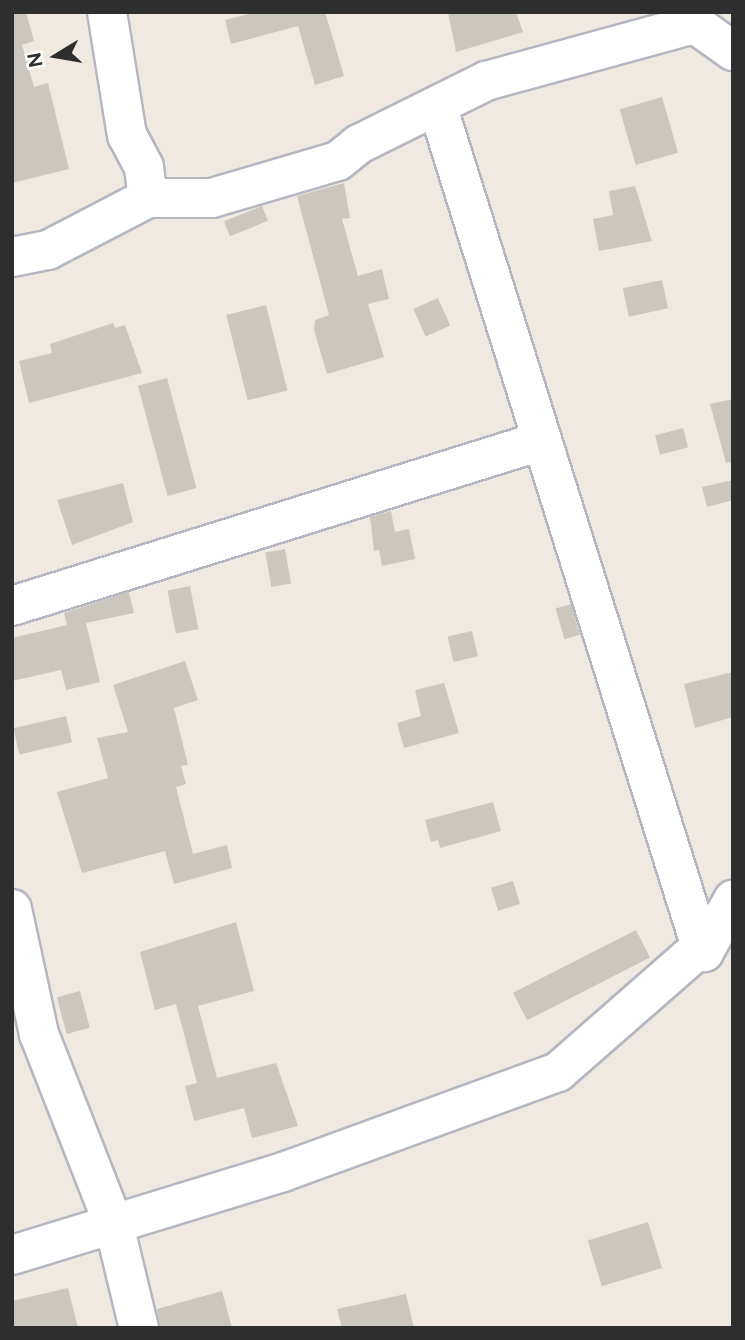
<!DOCTYPE html>
<style>
body{margin:0}
#map{position:relative;width:745px;height:1340px;overflow:hidden;background:#efe9e1;font-family:Figtree,sans-serif}
div>[style]{position:absolute}
[style*='--x']{left:calc(var(--x)*1px);top:calc(var(--y)*1px);width:calc(var(--w)*1px);rotate:calc(var(--a)*1deg)}
.building>*{inset:0;background:#cbc7bf;transform-origin:0 0}
.roads{filter:drop-shadow(2px 0 #b4b7c1) drop-shadow(-2px 0 #b4b7c1) drop-shadow(0 2px #b4b7c1) drop-shadow(0 -2px #b4b7c1)}
.minor>*{height:38px;margin:-19px;padding:0 19px;transform-origin:19px;border-radius:19px;background:#fff}
span{translate:-50% -50%;white-space:nowrap;text-align:center;line-height:1.15;-webkit-text-stroke:5px #fff;paint-order:stroke}
.frame{position:absolute;inset:0;border:14px solid #2e2e2e;pointer-events:none}
.north{position:absolute;left:21px;top:21px;width:70px;height:70px;-webkit-text-stroke:5px #fff;paint-order:stroke;rotate:259deg;font-size:19px;font-weight:700;line-height:28px;text-align:center;color:#2e2e2e}
.north::after{content:'';display:block;margin:auto;width:24px;height:32px;background:#2e2e2e;clip-path:polygon(50% 0,100% 100%,50% 72%,0 100%)}
</style>
<div id="map">
<div class="building">
<div style="clip-path:polygon(12px 12px,26px 12px,34px 41px,22px 45px,34px 87px,48px 83px,69px 169px,12px 183px)"></div>
<div style="clip-path:polygon(256px 12px,325px 12px,344px 76px,315px 85px,298px 26px,231px 44px,225px 20px)"></div>
<div style="clip-path:polygon(448px 12px,516px 12px,523px 32px,456px 52px)"></div>
<div style="left:662px;top:97px;width:58px;height:44px;rotate:74deg"></div>
<div style="clip-path:polygon(344px 183px,350px 218px,342px 219px,358px 276px,382px 269px,389px 299px,368px 304px,384px 357px,327px 374px,314px 330px,315px 320px,329px 315px,297px 196px)"></div>
<div style="clip-path:polygon(635px 186px,652px 241px,599px 251px,593px 219px,613px 215px,609px 191px)"></div>
<div style="left:262px;top:206px;width:16px;height:41px;rotate:68deg"></div>
<div style="left:662px;top:280px;width:29px;height:40px;rotate:78deg"></div>
<div style="left:438px;top:298px;width:30px;height:27px;rotate:66deg"></div>
<div style="left:266px;top:305px;width:88px;height:41px;rotate:76deg"></div>
<div style="clip-path:polygon(113px 323px,115px 328px,125px 325px,142px 373px,29px 403px,19px 361px,52px 353px,50px 344px)"></div>
<div style="left:167px;top:378px;width:114px;height:30px;rotate:75deg"></div>
<div style="clip-path:polygon(733px 399px,733px 462px,726px 463px,710px 404px)"></div>
<div style="left:683px;top:428px;width:20px;height:29px;rotate:75deg"></div>
<div style="clip-path:polygon(733px 480px,733px 500px,707px 507px,702px 487px)"></div>
<div style="clip-path:polygon(123px 483px,133px 522px,72px 545px,57px 500px)"></div>
<div style="clip-path:polygon(391px 511px,395px 532px,409px 529px,415px 559px,382px 566px,379px 550px,374px 551px,370px 517px)"></div>
<div style="left:285px;top:549px;width:35px;height:20px;rotate:80deg"></div>
<div style="left:190px;top:586px;width:44px;height:23px;rotate:79deg"></div>
<div style="clip-path:polygon(129px 592px,134px 613px,86px 623px,100px 682px,66px 690px,61px 670px,12px 681px,12px 638px,67px 625px,64px 613px)"></div>
<div style="left:571px;top:604px;width:32px;height:16px;rotate:74deg"></div>
<div style="left:472px;top:631px;width:26px;height:25px;rotate:77deg"></div>
<div style="clip-path:polygon(185px 661px,198px 700px,174px 708px,188px 765px,181px 766px,186px 784px,176px 787px,193px 854px,227px 845px,232px 868px,174px 884px,165px 851px,82px 873px,57px 792px,108px 778px,97px 738px,128px 732px,113px 685px)"></div>
<div style="clip-path:polygon(733px 672px,733px 717px,695px 728px,684px 684px)"></div>
<div style="clip-path:polygon(444px 683px,459px 733px,404px 748px,397px 723px,421px 716px,415px 690px)"></div>
<div style="left:66px;top:716px;width:27px;height:54px;rotate:77deg"></div>
<div style="clip-path:polygon(493px 802px,501px 831px,440px 848px,438px 840px,431px 842px,425px 820px)"></div>
<div style="left:513px;top:881px;width:24px;height:23px;rotate:73deg"></div>
<div style="clip-path:polygon(236px 922px,254px 991px,198px 1006px,217px 1078px,276px 1063px,298px 1126px,252px 1138px,244px 1108px,194px 1121px,185px 1086px,197px 1083px,176px 1004px,155px 1010px,140px 952px)"></div>
<div style="left:636px;top:930px;width:31px;height:138px;rotate:63deg"></div>
<div style="left:80px;top:991px;width:38px;height:24px;rotate:75deg"></div>
<div style="left:648px;top:1222px;width:48px;height:63px;rotate:73deg"></div>
<div style="clip-path:polygon(68px 1288px,78px 1328px,12px 1328px,12px 1301px)"></div>
<div style="clip-path:polygon(222px 1291px,232px 1328px,160px 1328px,157px 1309px)"></div>
<div style="clip-path:polygon(406px 1294px,414px 1328px,342px 1328px,337px 1309px)"></div>
</div>
<div class="roads">
<div class="minor">
<div style="--x:107;--y:12;--w:125;--a:80.8"></div>
<div style="--x:127;--y:135;--w:36;--a:62"></div>
<div style="--x:144;--y:167;--w:31;--a:83"></div>
<div style="--x:438;--y:108;--w:879;--a:72.6"></div>
<div style="--x:12;--y:257;--w:37;--a:-11"></div>
<div style="--x:48;--y:250;--w:113;--a:-27.5"></div>
<div style="--x:148;--y:198;--w:64;--a:0"></div>
<div style="--x:212;--y:198;--w:131;--a:-16.4"></div>
<div style="--x:338;--y:161;--w:27;--a:-39"></div>
<div style="--x:359;--y:144;--w:142;--a:-26.4"></div>
<div style="--x:486;--y:81;--w:217;--a:-15.3"></div>
<div style="--x:695;--y:24;--w:47;--a:35.4"></div>
<div style="--x:12;--y:606;--w:551;--a:-17.32"></div>
<div style="--x:12;--y:909;--w:128;--a:77.8"></div>
<div style="--x:39;--y:1034;--w:205;--a:68.6"></div>
<div style="--x:114;--y:1225;--w:106;--a:76.4"></div>
<div style="--x:12;--y:1255;--w:283;--a:-17"></div>
<div style="--x:283;--y:1172;--w:293;--a:-20"></div>
<div style="--x:558;--y:1072;--w:190;--a:-41.2"></div>
<div style="--x:701;--y:947;--w:6;--a:59"></div>
<div style="--x:704;--y:952;--w:60;--a:-60.9"></div>
</div>
</div>
<div class="frame"></div>
<div class="north">N</div>
</div>
